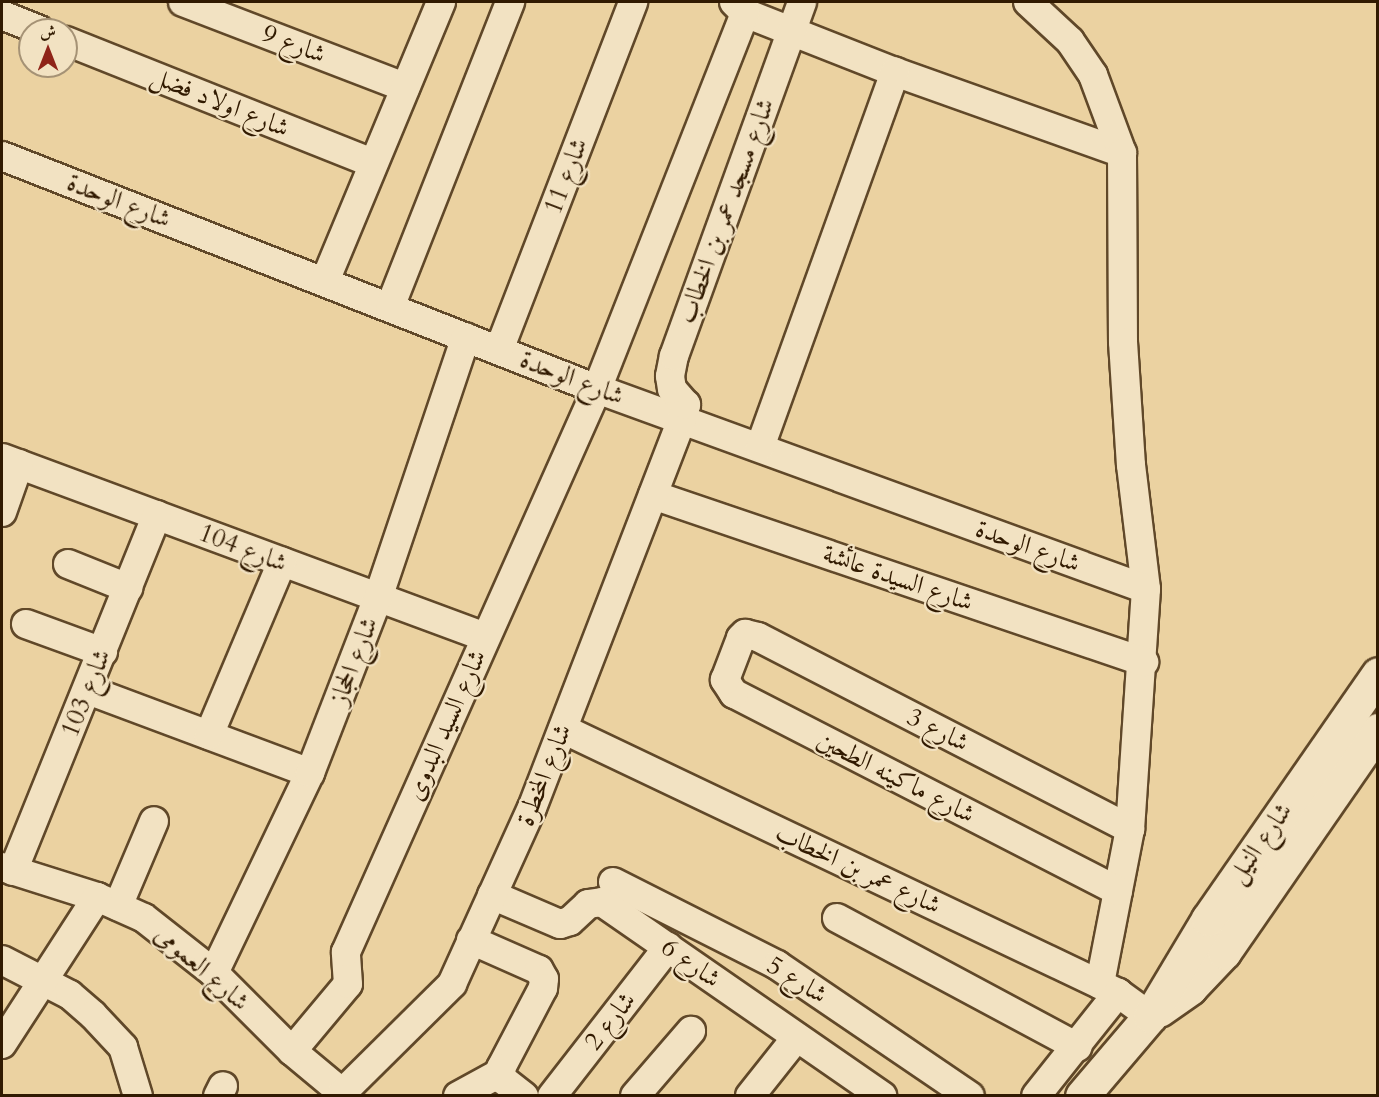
<!DOCTYPE html>
<meta charset="utf-8">
<style>
body{margin:0}
#map{position:relative;width:1379px;height:1097px;overflow:hidden;background:#ebd2a1;font-family:Cardo,Amiri,serif}
div>[style]{position:absolute}
[style*='--x']{left:calc(var(--x)*1px);top:calc(var(--y)*1px);width:calc(var(--w)*1px);rotate:calc(var(--a)*1deg)}
.roads{filter:drop-shadow(2px 0 #604829) drop-shadow(-2px 0 #604829) drop-shadow(0 2px #604829) drop-shadow(0 -2px #604829)}
.street>*{height:28px;margin:-14px;padding:0 14px;transform-origin:14px;border-radius:14px;background:#f2e2c2}
.secondary>*{height:33px;margin:-16.5px;padding:0 16.5px;transform-origin:16.5px;border-radius:16.5px;background:#f2e2c2}
span{translate:-50% -50%;white-space:nowrap;text-align:center;line-height:1.15;-webkit-text-stroke:4.5px #f2e2c2;paint-order:stroke}
.street-label{font-size:26px;color:#311a01}
.frame{position:absolute;inset:0;border:3px solid #311a01;pointer-events:none}
.north{position:absolute;left:18px;top:18px;width:60px;height:60px;box-sizing:border-box;background:#f2e2c2;border:2px solid #a59275;border-radius:50%;rotate:0deg;font-size:16px;font-weight:700;line-height:24px;text-align:center;color:#311a01}
.north::after{content:'';display:block;margin:auto;width:21px;height:27px;background:#8f2418;clip-path:polygon(50% 0,100% 100%,50% 72%,0 100%)}
</style>
<div id="map">
<div class="roads">
<div class="street">
<div style="--x:183;--y:2;--w:238;--a:21"></div>
<div style="--x:734;--y:2;--w:16;--a:45"></div>
<div style="--x:745;--y:13;--w:161;--a:21.5"></div>
<div style="--x:895;--y:72;--w:241;--a:19.6"></div>
<div style="--x:1028;--y:2;--w:57;--a:42.9"></div>
<div style="--x:1070;--y:41;--w:41;--a:55.9"></div>
<div style="--x:1093;--y:75;--w:83;--a:69.6"></div>
<div style="--x:1122;--y:153;--w:189;--a:89.7"></div>
<div style="--x:1123;--y:342;--w:123;--a:86.3"></div>
<div style="--x:1131;--y:465;--w:125;--a:83.1"></div>
<div style="--x:1146;--y:589;--w:241;--a:93.8"></div>
<div style="--x:1130;--y:829;--w:158;--a:101"></div>
<div style="--x:2;--y:15;--w:40;--a:22"></div>
<div style="--x:66;--y:41;--w:330;--a:21.7"></div>
<div style="--x:2;--y:156;--w:639;--a:21.39"></div>
<div style="--x:597;--y:389;--w:584;--a:20.02"></div>
<div style="--x:325;--y:281;--w:302;--a:-67.4"></div>
<div style="--x:390;--y:307;--w:328;--a:-68.5"></div>
<div style="--x:499;--y:350;--w:373;--a:-68.9"></div>
<div style="--x:760;--y:447;--w:399;--a:-70.2"></div>
<div style="--x:2;--y:458;--w:515;--a:20.33"></div>
<div style="--x:653;--y:495;--w:519;--a:18.78"></div>
<div style="--x:2;--y:512;--w:51;--a:-70.5"></div>
<div style="--x:68;--y:564;--w:65;--a:21.8"></div>
<div style="--x:26;--y:624;--w:82;--a:20"></div>
<div style="--x:88;--y:690;--w:237;--a:20.5"></div>
<div style="--x:563;--y:729;--w:615;--a:25.44"></div>
<div style="--x:1118;--y:993;--w:39;--a:36"></div>
<div style="--x:209;--y:735;--w:188;--a:-67.1"></div>
<div style="--x:2;--y:867;--w:100;--a:17.5"></div>
<div style="--x:97;--y:897;--w:51;--a:24.1"></div>
<div style="--x:144;--y:918;--w:89;--a:38.2"></div>
<div style="--x:214;--y:973;--w:110;--a:45"></div>
<div style="--x:292;--y:1051;--w:70;--a:39.8"></div>
<div style="--x:13;--y:871;--w:384;--a:-68"></div>
<div style="--x:613;--y:882;--w:184;--a:26.8"></div>
<div style="--x:777;--y:965;--w:233;--a:34.2"></div>
<div style="--x:1118;--y:891;--w:432;--a:-152.8"></div>
<div style="--x:734;--y:694;--w:17;--a:-123"></div>
<div style="--x:725;--y:680;--w:45;--a:-69.1"></div>
<div style="--x:741;--y:638;--w:6;--a:-45"></div>
<div style="--x:745;--y:634;--w:13;--a:13"></div>
<div style="--x:758;--y:637;--w:419;--a:27.3"></div>
<div style="--x:492;--y:895;--w:74;--a:23.1"></div>
<div style="--x:560;--y:924;--w:10;--a:-17"></div>
<div style="--x:570;--y:921;--w:25;--a:-43"></div>
<div style="--x:588;--y:904;--w:14;--a:-8"></div>
<div style="--x:602;--y:902;--w:341;--a:34.7"></div>
<div style="--x:118;--y:906;--w:92;--a:-67"></div>
<div style="--x:837;--y:918;--w:273;--a:28.2"></div>
<div style="--x:471;--y:940;--w:74;--a:23.8"></div>
<div style="--x:539;--y:970;--w:10;--a:61"></div>
<div style="--x:544;--y:979;--w:9;--a:96"></div>
<div style="--x:543;--y:988;--w:90;--a:117.7"></div>
<div style="--x:501;--y:1068;--w:11;--a:85"></div>
<div style="--x:502;--y:1079;--w:28;--a:38"></div>
<div style="--x:2;--y:960;--w:76;--a:27.2"></div>
<div style="--x:70;--y:995;--w:30;--a:41"></div>
<div style="--x:93;--y:1015;--w:44;--a:46.8"></div>
<div style="--x:123;--y:1047;--w:51;--a:73"></div>
<div style="--x:214;--y:973;--w:222;--a:-64.4"></div>
<div style="--x:310;--y:773;--w:188;--a:-68.8"></div>
<div style="--x:378;--y:598;--w:275;--a:-71.4"></div>
<div style="--x:2;--y:1044;--w:175;--a:-57.1"></div>
<div style="--x:292;--y:1051;--w:87;--a:-50.1"></div>
<div style="--x:348;--y:984;--w:32;--a:-94"></div>
<div style="--x:346;--y:952;--w:616;--a:-65.97"></div>
<div style="--x:597;--y:389;--w:404;--a:-68.5"></div>
<div style="--x:342;--y:1093;--w:155;--a:-44.7"></div>
<div style="--x:452;--y:984;--w:193;--a:-65.6"></div>
<div style="--x:532;--y:808;--w:417;--a:-68.9"></div>
<div style="--x:682;--y:419;--w:15;--a:-74"></div>
<div style="--x:686;--y:405;--w:21;--a:-131"></div>
<div style="--x:672;--y:389;--w:13;--a:-99"></div>
<div style="--x:670;--y:376;--w:20;--a:-79"></div>
<div style="--x:674;--y:356;--w:376;--a:-70.1"></div>
<div style="--x:218;--y:1096;--w:11;--a:-63"></div>
<div style="--x:458;--y:1096;--w:48;--a:-28.7"></div>
<div style="--x:552;--y:1096;--w:189;--a:-52.1"></div>
<div style="--x:635;--y:1096;--w:86;--a:-49.3"></div>
<div style="--x:750;--y:1096;--w:75;--a:-51.5"></div>
<div style="--x:1036;--y:1096;--w:132;--a:-51.5"></div>
</div>
<div class="secondary">
<div style="--x:1159;--y:1010;--w:38;--a:-35"></div>
<div style="--x:1190;--y:988;--w:50;--a:-46.6"></div>
<div style="--x:1224;--y:952;--w:270;--a:-55.3"></div>
<div style="--x:1082;--y:1096;--w:105;--a:-49.6"></div>
<div style="--x:1150;--y:1016;--w:113;--a:-59.1"></div>
<div style="--x:1208;--y:919;--w:298;--a:-55.2"></div>
</div>
</div>
<div class="street-label">
<span style="left:294px;top:44px;rotate:21deg">شارع 9</span>
<span style="left:220px;top:102px;rotate:22deg">شارع اولاد فضل</span>
<span style="left:566px;top:176px;rotate:-69deg">شارع 11</span>
<span style="left:119px;top:201px;rotate:21deg">شارع الوحدة</span>
<span style="left:726px;top:211px;rotate:-70deg">شارع مسجد عمر بن الخطاب</span>
<span style="left:572px;top:378px;rotate:21deg">شارع الوحدة</span>
<span style="left:1028px;top:546px;rotate:20deg">شارع الوحدة</span>
<span style="left:243px;top:548px;rotate:21deg">شارع 104</span>
<span style="left:898px;top:578px;rotate:19deg">شارع السيدة عائشة</span>
<span style="left:354px;top:661px;rotate:-69deg">شارع الحجاز</span>
<span style="left:86px;top:693px;rotate:-68deg">شارع 103</span>
<span style="left:446px;top:725px;rotate:-66deg">شارع السيد البدوى</span>
<span style="left:938px;top:730px;rotate:27deg">شارع 3</span>
<span style="left:544px;top:775px;rotate:-68deg">شارع المخطرة</span>
<span style="left:896px;top:777px;rotate:27deg">شارع ماكينه الطحين</span>
<span style="left:1260px;top:843px;rotate:-55deg">شارع النيل</span>
<span style="left:858px;top:869px;rotate:25deg">شارع عمر بن الخطاب</span>
<span style="left:691px;top:963px;rotate:35deg">شارع 6</span>
<span style="left:202px;top:968px;rotate:41deg">شارع العمومى</span>
<span style="left:797px;top:980px;rotate:32deg">شارع 5</span>
<span style="left:610px;top:1021px;rotate:-52deg">شارع 2</span>
</div>
<div class="frame"></div>
<div class="north">ش</div>
</div>
